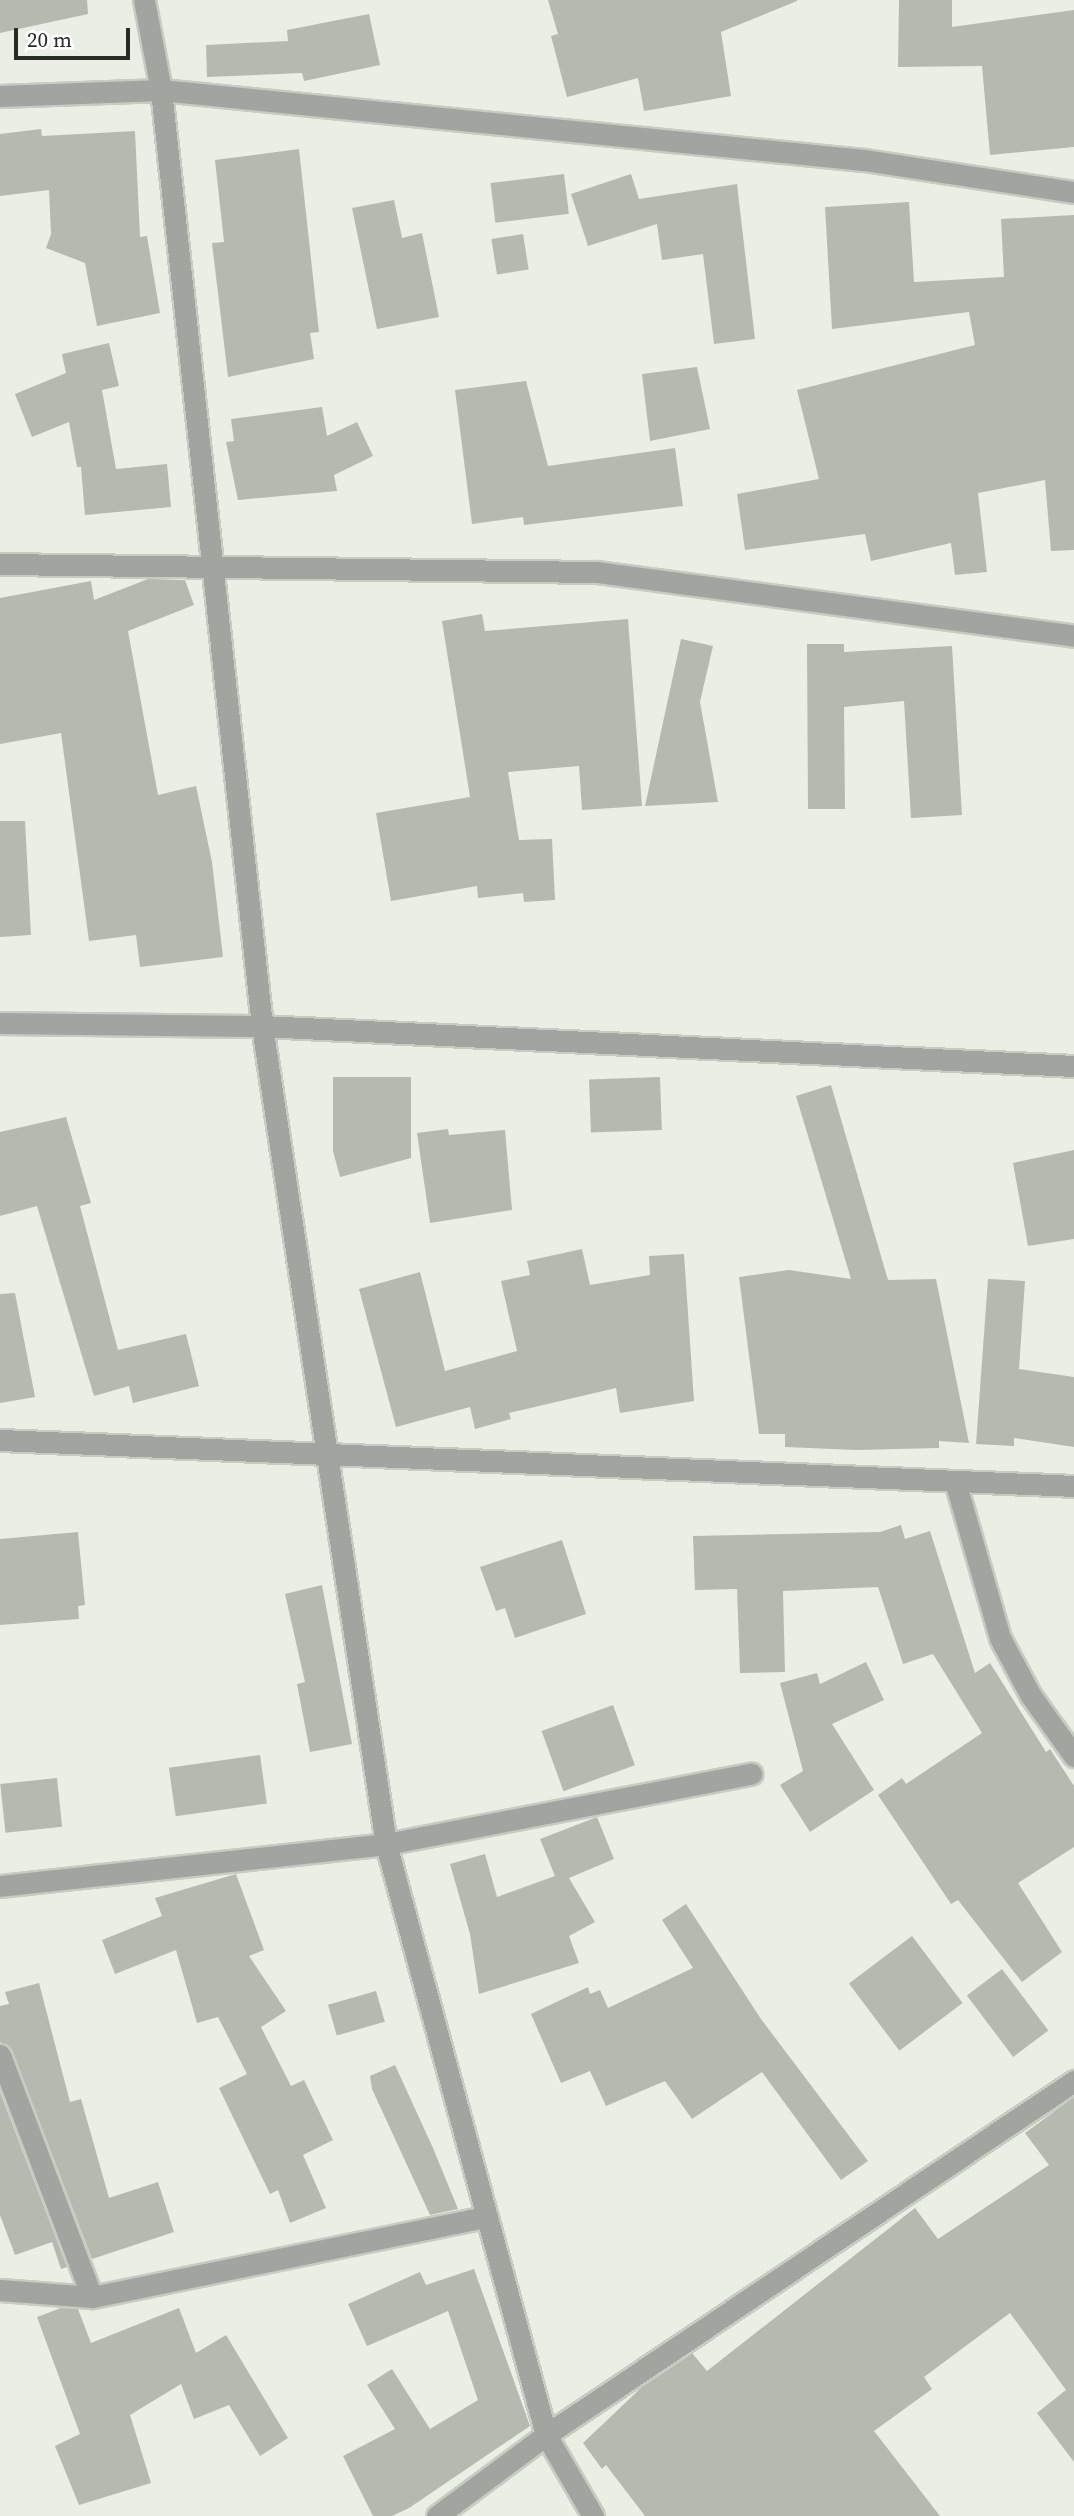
<!DOCTYPE html>
<style>
body{margin:0}
#map{position:relative;width:1074px;height:2516px;overflow:hidden;background:#e9efe4;font-family:"Source Serif 4",serif}
div>[style]{position:absolute}
[style*='--x']{left:calc(var(--x)*1px);top:calc(var(--y)*1px);width:calc(var(--w)*1px);rotate:calc(var(--a)*1deg)}
.building>*{inset:0;background:#b4baaf;transform-origin:0 0}
.roads{filter:drop-shadow(2px 0 #c6ccc2) drop-shadow(-2px 0 #c6ccc2) drop-shadow(0 2px #c6ccc2) drop-shadow(0 -2px #c6ccc2)}
.minor>*{height:21px;margin:-10.5px;padding:0 10.5px;transform-origin:10.5px;border-radius:10.5px;background:#a1a49f}
span{translate:-50% -50%;white-space:nowrap;text-align:center;line-height:1.15;-webkit-text-stroke:6px #fff;paint-order:stroke}
.scale{position:absolute;left:14px;top:28px;width:116px;height:32px;box-sizing:border-box;border:4px solid #292b27;border-top:0;padding-left:9px;font-size:21px;line-height:24px;white-space:nowrap;color:#292b27;-webkit-text-stroke:5px #fff;paint-order:stroke}
</style>
<div id="map">
<div class="building">
<div style="clip-path:polygon(0 0,87px 0,88px 14px,0 33px)"></div>
<div style="clip-path:polygon(548px 0,797px 0,797px 1px,721px 32px,731px 96px,644px 111px,638px 78px,567px 97px,551px 36px,558px 34px)"></div>
<div style="clip-path:polygon(899px 0,952px 0,952px 27px,1074px 10px,1074px 147px,990px 155px,982px 66px,898px 67px)"></div>
<div style="clip-path:polygon(369px 14px,380px 65px,304px 81px,302px 73px,207px 77px,206px 45px,288px 41px,287px 30px)"></div>
<div style="clip-path:polygon(41px 129px,42px 136px,135px 131px,140px 237px,147px 236px,160px 313px,97px 326px,85px 263px,46px 248px,51px 234px,49px 190px,0 196px,0 134px)"></div>
<div style="clip-path:polygon(299px 149px,319px 332px,310px 333px,314px 359px,228px 377px,212px 243px,224px 242px,215px 160px)"></div>
<div style="left:564px;top:174px;width:40px;height:74px;rotate:83deg"></div>
<div style="clip-path:polygon(631px 174px,639px 199px,737px 184px,755px 339px,714px 344px,703px 254px,662px 260px,657px 224px,588px 246px,571px 194px)"></div>
<div style="clip-path:polygon(394px 200px,402px 238px,422px 233px,439px 317px,377px 329px,352px 208px)"></div>
<div style="clip-path:polygon(909px 202px,914px 282px,1004px 277px,1001px 219px,1074px 215px,1074px 550px,1051px 551px,1045px 480px,978px 493px,987px 572px,955px 575px,951px 543px,871px 561px,865px 534px,745px 550px,737px 494px,819px 479px,797px 390px,975px 345px,969px 312px,832px 329px,825px 207px)"></div>
<div style="left:523px;top:234px;width:36px;height:32px;rotate:81deg"></div>
<div style="clip-path:polygon(109px 343px,119px 386px,102px 390px,116px 469px,167px 464px,171px 507px,85px 515px,81px 467px,77px 467px,69px 422px,32px 437px,15px 394px,66px 373px,62px 354px)"></div>
<div style="clip-path:polygon(697px 367px,710px 429px,650px 441px,642px 374px)"></div>
<div style="clip-path:polygon(526px 381px,548px 466px,675px 448px,683px 506px,524px 525px,523px 517px,472px 524px,455px 390px)"></div>
<div style="clip-path:polygon(322px 407px,327px 436px,357px 422px,373px 456px,334px 475px,337px 491px,238px 500px,226px 442px,234px 441px,231px 419px)"></div>
<div style="clip-path:polygon(148px 579px,185px 580px,194px 605px,128px 631px,158px 795px,196px 786px,212px 862px,223px 957px,140px 967px,136px 935px,89px 941px,61px 733px,0 744px,0 598px,91px 581px,94px 600px)"></div>
<div style="clip-path:polygon(482px 614px,485px 631px,628px 619px,642px 806px,582px 810px,579px 766px,508px 772px,519px 840px,552px 839px,555px 900px,524px 902px,523px 893px,478px 898px,477px 886px,391px 901px,376px 813px,470px 797px,442px 621px)"></div>
<div style="clip-path:polygon(681px 639px,713px 646px,700px 702px,718px 802px,645px 806px)"></div>
<div style="clip-path:polygon(807px 644px,844px 644px,844px 652px,952px 646px,962px 815px,911px 818px,904px 701px,844px 707px,845px 809px,808px 809px)"></div>
<div style="clip-path:polygon(0 821px,25px 821px,31px 935px,0 937px)"></div>
<div style="clip-path:polygon(333px 1077px,411px 1077px,411px 1158px,340px 1177px,333px 1151px)"></div>
<div style="left:660px;top:1077px;width:53px;height:71px;rotate:88deg"></div>
<div style="clip-path:polygon(831px 1085px,888px 1280px,936px 1279px,969px 1443px,939px 1441px,939px 1448px,856px 1450px,785px 1447px,785px 1434px,759px 1434px,739px 1277px,789px 1270px,851px 1279px,796px 1096px)"></div>
<div style="clip-path:polygon(66px 1117px,91px 1203px,80px 1206px,118px 1350px,186px 1334px,199px 1386px,133px 1403px,129px 1386px,94px 1396px,37px 1206px,0 1216px,0 1132px)"></div>
<div style="clip-path:polygon(448px 1129px,449px 1135px,505px 1130px,512px 1210px,430px 1223px,417px 1133px)"></div>
<div style="clip-path:polygon(1074px 1150px,1074px 1239px,1028px 1246px,1013px 1163px)"></div>
<div style="clip-path:polygon(582px 1249px,590px 1285px,650px 1275px,649px 1256px,684px 1254px,694px 1401px,620px 1413px,616px 1388px,509px 1413px,511px 1419px,475px 1429px,470px 1407px,396px 1427px,359px 1289px,420px 1272px,445px 1371px,517px 1351px,501px 1281px,530px 1275px,527px 1261px)"></div>
<div style="clip-path:polygon(988px 1279px,1025px 1281px,1019px 1369px,1074px 1377px,1074px 1447px,1014px 1438px,1014px 1446px,976px 1444px)"></div>
<div style="clip-path:polygon(15px 1293px,35px 1397px,0 1403px,0 1294px)"></div>
<div style="clip-path:polygon(901px 1525px,905px 1539px,930px 1531px,975px 1673px,990px 1663px,1046px 1752px,1050px 1749px,1074px 1786px,1074px 1847px,1018px 1883px,1062px 1952px,1022px 1982px,958px 1900px,951px 1904px,878px 1795px,902px 1778px,906px 1784px,982px 1733px,933px 1654px,903px 1664px,878px 1587px,783px 1591px,785px 1672px,740px 1673px,737px 1589px,695px 1590px,693px 1536px,880px 1532px)"></div>
<div style="clip-path:polygon(78px 1532px,85px 1605px,78px 1606px,79px 1619px,0 1625px,0 1539px)"></div>
<div style="clip-path:polygon(562px 1540px,586px 1614px,515px 1638px,505px 1608px,496px 1611px,480px 1567px)"></div>
<div style="clip-path:polygon(322px 1585px,352px 1744px,310px 1752px,297px 1684px,305px 1682px,285px 1594px)"></div>
<div style="clip-path:polygon(866px 1662px,884px 1700px,832px 1724px,874px 1790px,810px 1832px,780px 1785px,803px 1771px,780px 1683px,817px 1673px,820px 1684px)"></div>
<div style="left:613px;top:1705px;width:64px;height:76px;rotate:70deg"></div>
<div style="left:260px;top:1755px;width:49px;height:92px;rotate:82deg"></div>
<div style="left:57px;top:1778px;width:49px;height:57px;rotate:84deg"></div>
<div style="clip-path:polygon(597px 1817px,614px 1859px,569px 1878px,595px 1922px,569px 1936px,579px 1963px,479px 1994px,470px 1934px,450px 1864px,485px 1854px,497px 1897px,555px 1876px,540px 1839px)"></div>
<div style="clip-path:polygon(236px 1874px,264px 1950px,249px 1956px,286px 2011px,261px 2027px,291px 2086px,304px 2080px,333px 2140px,303px 2155px,326px 2208px,290px 2223px,278px 2190px,270px 2194px,219px 2088px,247px 2074px,218px 2017px,197px 2023px,176px 1950px,115px 1974px,102px 1940px,162px 1916px,155px 1898px)"></div>
<div style="clip-path:polygon(686px 1904px,761px 2019px,868px 2161px,841px 2180px,762px 2072px,692px 2119px,665px 2081px,606px 2106px,590px 2071px,561px 2083px,531px 2014px,588px 1987px,590px 1994px,600px 1990px,608px 2008px,693px 1968px,662px 1920px)"></div>
<div style="left:912px;top:1936px;width:84px;height:79px;rotate:53deg"></div>
<div style="left:1002px;top:1969px;width:77px;height:44px;rotate:53deg"></div>
<div style="clip-path:polygon(39px 1983px,70px 2102px,81px 2099px,109px 2198px,158px 2182px,174px 2232px,92px 2259px,12px 2050px,0 2042px,0 2006px,9px 2004px,5px 1992px)"></div>
<div style="left:376px;top:1991px;width:32px;height:50px;rotate:74deg"></div>
<div style="clip-path:polygon(395px 2065px,433px 2148px,458px 2209px,430px 2215px,372px 2089px,370px 2076px)"></div>
<div style="clip-path:polygon(0 2092px,67px 2267px,61px 2269px,52px 2242px,15px 2255px,0 2215px)"></div>
<div style="clip-path:polygon(1074px 2097px,1074px 2462px,1037px 2413px,1066px 2390px,1010px 2313px,924px 2377px,932px 2389px,874px 2431px,940px 2516px,645px 2516px,606px 2465px,602px 2469px,583px 2443px,643px 2386px,692px 2353px,707px 2371px,915px 2208px,938px 2239px,1049px 2165px,1025px 2133px)"></div>
<div style="clip-path:polygon(474px 2269px,530px 2426px,409px 2508px,392px 2516px,373px 2516px,343px 2456px,395px 2429px,367px 2385px,392px 2369px,430px 2429px,478px 2400px,448px 2311px,367px 2346px,348px 2304px,420px 2272px,426px 2285px)"></div>
<div style="clip-path:polygon(61px 2308px,78px 2309px,91px 2343px,179px 2308px,196px 2353px,226px 2335px,288px 2438px,260px 2456px,229px 2405px,194px 2419px,181px 2384px,130px 2415px,151px 2483px,79px 2505px,55px 2446px,80px 2434px,37px 2317px)"></div>
</div>
<div class="roads">
<div class="minor">
<div style="--x:144;--y:0;--w:92;--a:79.3"></div>
<div style="--x:161;--y:90;--w:941;--a:83.84"></div>
<div style="--x:262;--y:1026;--w:827;--a:81.38"></div>
<div style="--x:386;--y:1844;--w:612;--a:74.85"></div>
<div style="--x:546;--y:2435;--w:94;--a:59.9"></div>
<div style="--x:0;--y:96;--w:161;--a:-2.1"></div>
<div style="--x:161;--y:90;--w:706;--a:5.69"></div>
<div style="--x:864;--y:160;--w:212;--a:8.7"></div>
<div style="--x:0;--y:564;--w:597;--a:0.77"></div>
<div style="--x:597;--y:572;--w:481;--a:7.6"></div>
<div style="--x:0;--y:1023;--w:262;--a:0.7"></div>
<div style="--x:262;--y:1026;--w:813;--a:2.82"></div>
<div style="--x:0;--y:1440;--w:1075;--a:2.45"></div>
<div style="--x:955;--y:1481;--w:163;--a:74"></div>
<div style="--x:1000;--y:1638;--w:66;--a:61.9"></div>
<div style="--x:1031;--y:1696;--w:74;--a:54.4"></div>
<div style="--x:0;--y:1886;--w:388;--a:-6.2"></div>
<div style="--x:386;--y:1844;--w:372;--a:-10.9"></div>
<div style="--x:0;--y:2055;--w:259;--a:69.2"></div>
<div style="--x:0;--y:2290;--w:92;--a:4.4"></div>
<div style="--x:92;--y:2297;--w:402;--a:-11.5"></div>
<div style="--x:437;--y:2516;--w:136;--a:-36.6"></div>
<div style="--x:546;--y:2435;--w:636;--a:-33.84"></div>
</div>
</div>
<div class="scale">20 m</div>
</div>
